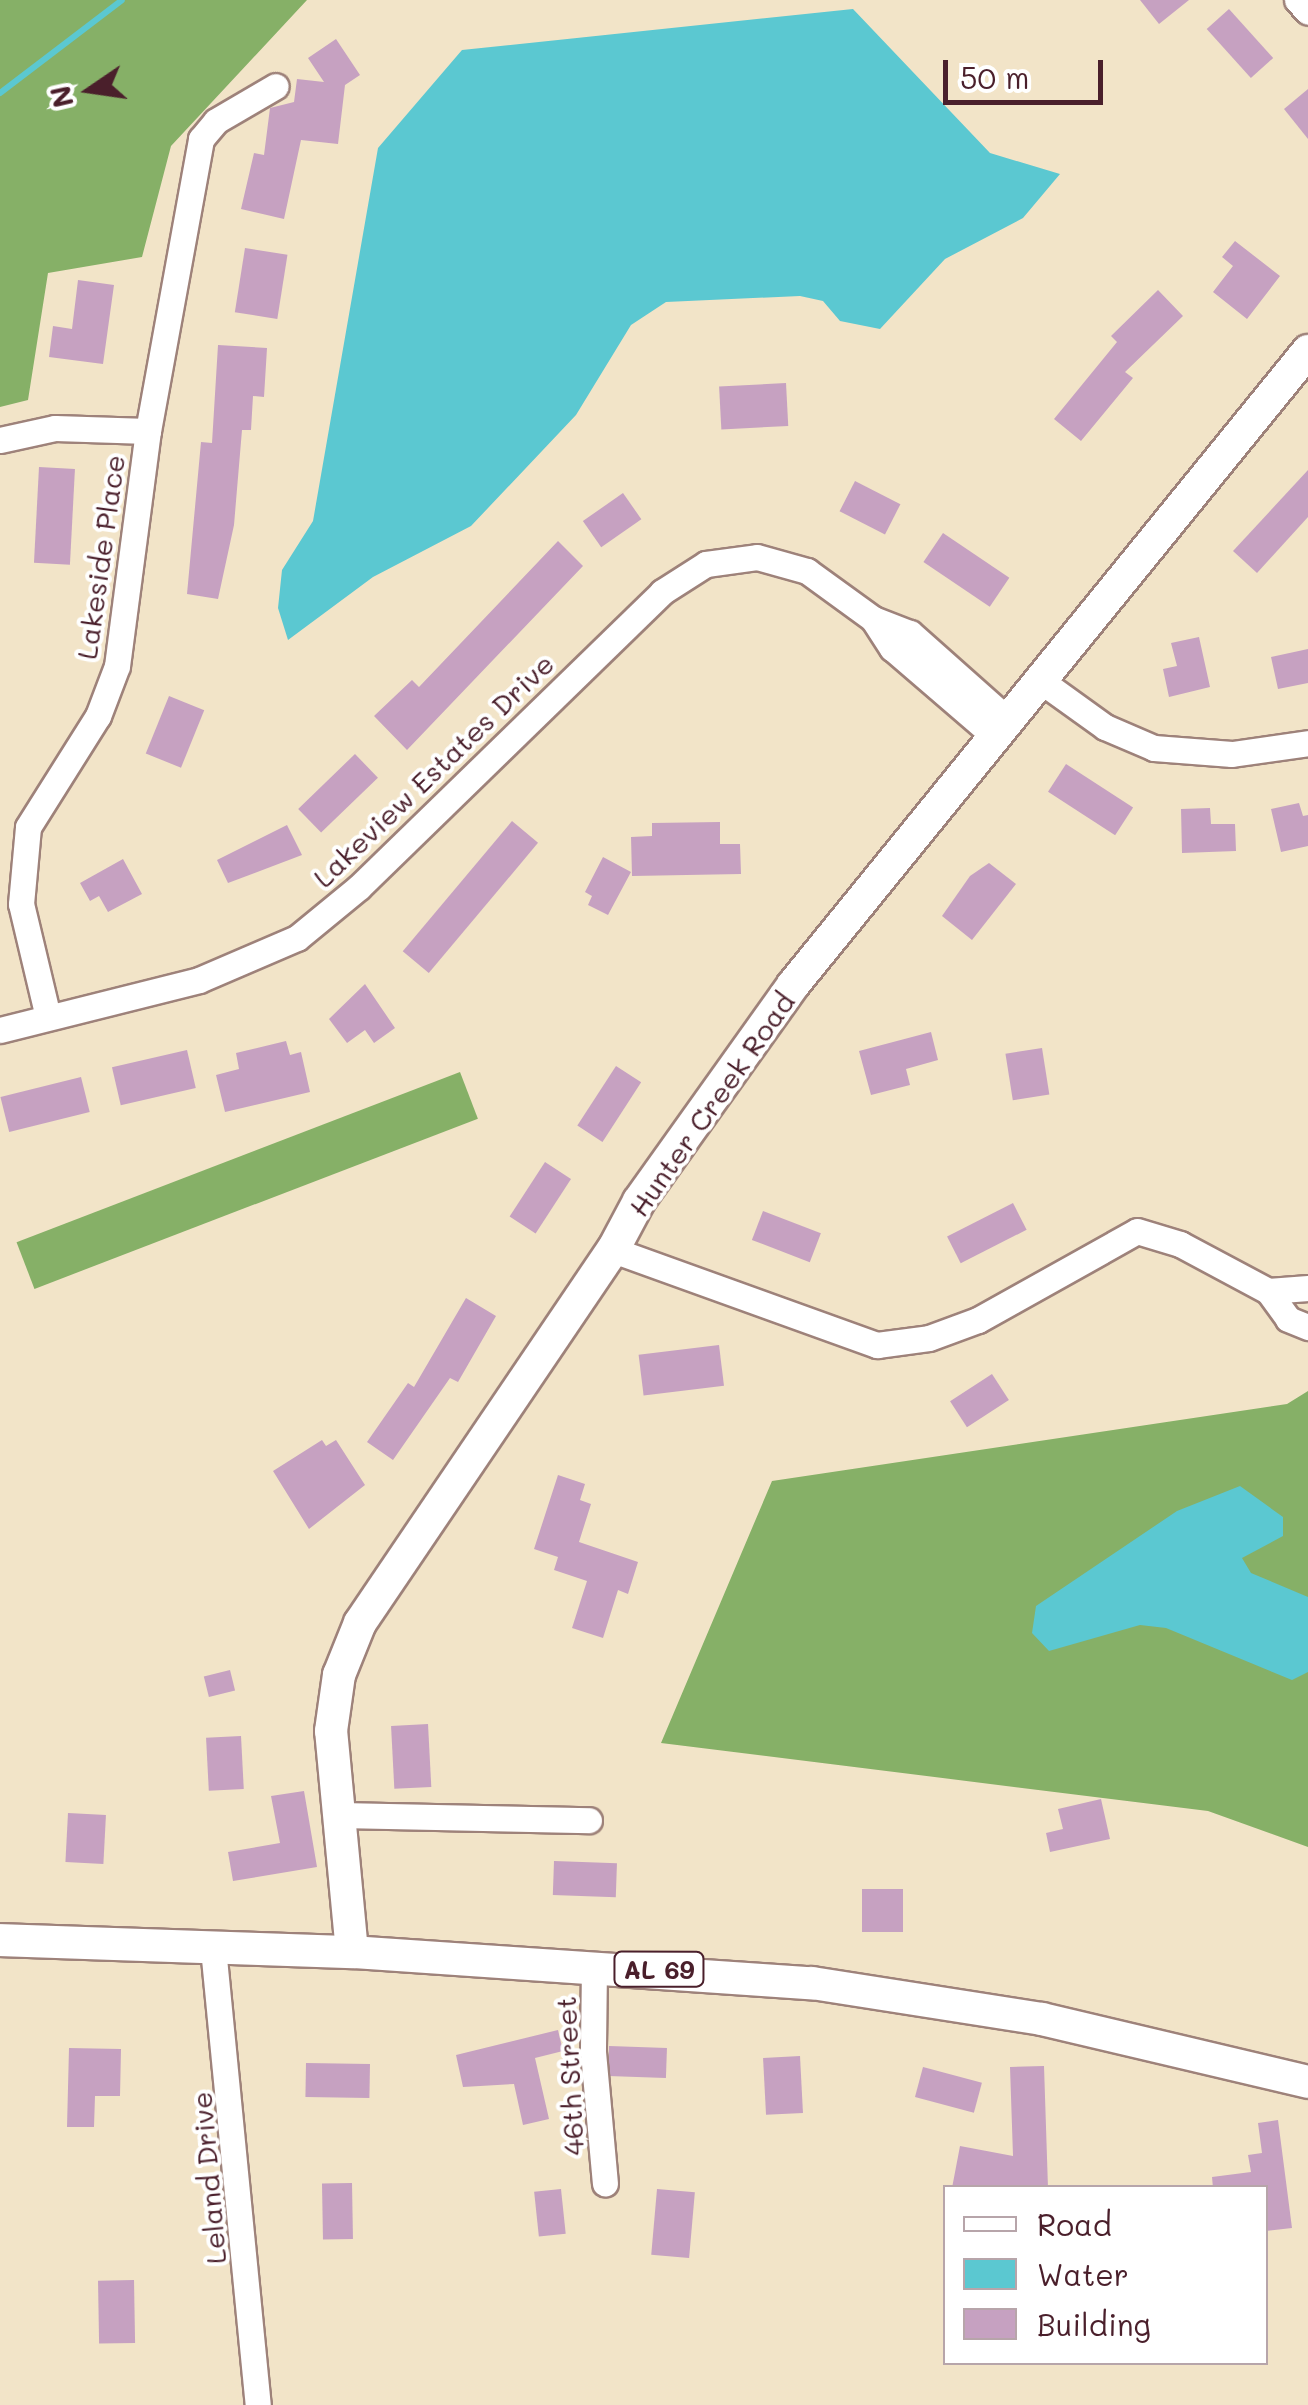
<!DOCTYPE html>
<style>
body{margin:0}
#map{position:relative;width:1308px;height:2405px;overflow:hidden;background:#f2e4c8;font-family:Mali,sans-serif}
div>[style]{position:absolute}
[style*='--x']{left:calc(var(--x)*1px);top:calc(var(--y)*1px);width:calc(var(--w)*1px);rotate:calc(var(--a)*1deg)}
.forest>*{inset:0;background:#86b067;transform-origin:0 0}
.water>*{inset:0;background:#5bc8d1}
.stream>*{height:6px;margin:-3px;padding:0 3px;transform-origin:3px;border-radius:3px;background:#5bc8d1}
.building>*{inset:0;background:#c6a1c1;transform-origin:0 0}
.roads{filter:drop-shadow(2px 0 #9e827a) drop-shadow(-2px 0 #9e827a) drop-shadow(0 2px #9e827a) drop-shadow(0 -2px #9e827a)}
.minor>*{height:25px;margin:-12.5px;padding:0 12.5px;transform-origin:12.5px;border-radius:12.5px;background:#fff}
.major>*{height:32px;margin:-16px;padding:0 16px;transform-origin:16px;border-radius:16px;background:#fff}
span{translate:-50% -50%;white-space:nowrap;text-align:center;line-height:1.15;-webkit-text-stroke:8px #fff;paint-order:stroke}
.shield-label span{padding:2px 8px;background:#fff;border:2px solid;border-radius:8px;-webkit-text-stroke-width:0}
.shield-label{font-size:25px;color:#4a1f2b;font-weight:700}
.street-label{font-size:28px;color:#4a1f2b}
.legend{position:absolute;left:943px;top:2185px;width:325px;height:180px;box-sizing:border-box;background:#fff;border:2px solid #b7a5aa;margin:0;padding:12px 18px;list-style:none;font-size:30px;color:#4a1f2b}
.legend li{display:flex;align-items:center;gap:20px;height:50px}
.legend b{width:50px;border:2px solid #b7a5aa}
.north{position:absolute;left:40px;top:40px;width:100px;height:100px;-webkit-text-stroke:8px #fff;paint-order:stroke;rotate:257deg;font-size:28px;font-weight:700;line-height:40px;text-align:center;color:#4a1f2b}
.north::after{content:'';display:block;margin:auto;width:35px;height:45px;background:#4a1f2b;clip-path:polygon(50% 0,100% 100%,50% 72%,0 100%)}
.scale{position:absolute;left:943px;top:60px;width:160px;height:45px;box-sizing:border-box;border:5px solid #4a1f2b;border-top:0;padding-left:12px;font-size:30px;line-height:35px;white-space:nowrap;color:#4a1f2b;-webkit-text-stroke:8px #fff;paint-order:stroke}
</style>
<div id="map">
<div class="forest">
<div style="clip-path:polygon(0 0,307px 0,171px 146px,142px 257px,48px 273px,28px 400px,0 407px)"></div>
<div style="left:460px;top:1072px;width:50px;height:475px;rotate:69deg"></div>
<div style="clip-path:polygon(1308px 1391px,1308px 1847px,1208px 1811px,661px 1743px,772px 1481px,1287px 1404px)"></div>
</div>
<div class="water">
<div style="clip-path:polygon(853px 9px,990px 153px,1060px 174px,1023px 218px,945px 259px,880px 329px,840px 321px,823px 301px,800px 296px,666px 302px,631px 325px,576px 415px,471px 526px,373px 577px,288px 640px,278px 608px,282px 570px,313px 521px,378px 148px,462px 50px)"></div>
<div style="clip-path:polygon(1240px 1486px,1283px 1517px,1283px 1536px,1242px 1558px,1251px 1573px,1308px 1597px,1308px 1672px,1292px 1680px,1166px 1628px,1140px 1625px,1049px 1651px,1032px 1633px,1036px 1606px,1177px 1511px)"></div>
</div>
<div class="stream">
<div style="--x:0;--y:93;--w:153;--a:-37.3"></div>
</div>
<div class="building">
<div style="clip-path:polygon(1140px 0,1189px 0,1159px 24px)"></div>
<div style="left:1229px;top:9px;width:66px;height:30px;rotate:48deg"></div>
<div style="clip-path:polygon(336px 39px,360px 75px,345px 85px,338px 144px,301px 140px,284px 219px,241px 209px,254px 153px,264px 155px,270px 108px,294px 102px,297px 79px,324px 82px,308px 58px)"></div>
<div style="clip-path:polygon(1308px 89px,1308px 139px,1284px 109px)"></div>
<div style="clip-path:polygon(1235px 241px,1280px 276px,1247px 319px,1213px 292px,1233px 266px,1222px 257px)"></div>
<div style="left:245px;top:248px;width:43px;height:65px;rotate:9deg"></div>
<div style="clip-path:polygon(78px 280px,114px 285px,103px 364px,49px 357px,53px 326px,72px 329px)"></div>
<div style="clip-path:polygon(1158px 290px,1183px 316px,1125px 372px,1133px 378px,1081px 441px,1054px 419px,1117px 342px,1111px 336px)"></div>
<div style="clip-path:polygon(218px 345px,267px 348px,264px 397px,253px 396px,251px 430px,242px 430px,234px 525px,218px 599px,187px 594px,201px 442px,212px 443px)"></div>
<div style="left:786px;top:383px;width:43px;height:67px;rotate:87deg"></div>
<div style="left:39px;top:467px;width:36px;height:96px;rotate:3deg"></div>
<div style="clip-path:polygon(1308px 470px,1308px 517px,1257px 573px,1233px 551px)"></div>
<div style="left:855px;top:481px;width:51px;height:34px;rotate:27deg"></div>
<div style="left:623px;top:493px;width:32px;height:49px;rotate:55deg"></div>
<div style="left:943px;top:533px;width:80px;height:35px;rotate:34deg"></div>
<div style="clip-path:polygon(558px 541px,583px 566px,407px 750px,374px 716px,412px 680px,419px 687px)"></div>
<div style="clip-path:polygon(1199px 637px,1210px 687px,1169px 697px,1163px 669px,1177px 666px,1171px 643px)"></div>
<div style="clip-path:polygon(1308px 649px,1308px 683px,1278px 689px,1271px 657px)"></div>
<div style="left:169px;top:696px;width:38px;height:62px;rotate:22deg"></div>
<div style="left:355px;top:754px;width:33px;height:79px;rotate:46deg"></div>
<div style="left:1066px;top:764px;width:80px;height:33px;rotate:33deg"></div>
<div style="clip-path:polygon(1299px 803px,1303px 816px,1308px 815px,1308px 846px,1281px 852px,1271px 809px)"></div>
<div style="clip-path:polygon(1210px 808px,1211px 824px,1235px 824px,1236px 851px,1182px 853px,1181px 809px)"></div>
<div style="left:512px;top:821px;width:34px;height:170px;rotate:40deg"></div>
<div style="clip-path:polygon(720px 822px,720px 844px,740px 844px,741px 874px,632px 876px,631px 837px,652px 836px,652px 823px)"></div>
<div style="clip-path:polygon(287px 825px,302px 855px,228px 883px,217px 860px)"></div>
<div style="clip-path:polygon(603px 857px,631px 872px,608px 915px,588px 905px,592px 896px,585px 892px)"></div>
<div style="clip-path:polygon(123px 859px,142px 894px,108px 912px,99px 896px,90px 901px,80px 883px)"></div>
<div style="clip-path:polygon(989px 863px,1016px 884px,972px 940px,942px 916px,970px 876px)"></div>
<div style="clip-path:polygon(365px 984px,395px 1028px,374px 1043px,365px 1030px,347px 1043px,329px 1019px)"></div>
<div style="clip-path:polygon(931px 1032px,938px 1060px,906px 1069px,910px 1085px,871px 1095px,859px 1051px)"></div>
<div style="clip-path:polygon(286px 1041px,290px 1055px,301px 1052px,310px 1092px,225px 1112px,216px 1075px,239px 1069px,236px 1053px)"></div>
<div style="left:1042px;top:1048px;width:47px;height:37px;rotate:81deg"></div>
<div style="left:187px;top:1050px;width:39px;height:77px;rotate:77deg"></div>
<div style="left:616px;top:1066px;width:30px;height:71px;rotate:33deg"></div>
<div style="left:81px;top:1077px;width:36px;height:83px;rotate:76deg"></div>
<div style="left:545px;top:1162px;width:31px;height:65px;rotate:33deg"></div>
<div style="left:1013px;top:1203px;width:30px;height:74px;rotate:63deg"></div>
<div style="left:763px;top:1211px;width:62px;height:31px;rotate:21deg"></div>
<div style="clip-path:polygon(466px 1298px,496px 1316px,458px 1382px,450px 1378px,393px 1460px,367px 1442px,408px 1383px,414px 1387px)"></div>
<div style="left:719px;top:1345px;width:41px;height:81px;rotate:83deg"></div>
<div style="left:992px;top:1374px;width:31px;height:50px;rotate:57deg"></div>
<div style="clip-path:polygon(322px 1440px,326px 1446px,336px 1440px,365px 1485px,309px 1529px,273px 1471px)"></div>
<div style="clip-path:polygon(558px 1475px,585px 1484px,580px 1500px,591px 1504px,579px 1542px,638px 1562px,628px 1594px,618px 1590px,603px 1638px,572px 1628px,587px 1581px,554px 1570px,558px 1557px,534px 1549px)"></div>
<div style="left:230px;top:1670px;width:21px;height:27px;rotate:76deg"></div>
<div style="left:428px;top:1724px;width:63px;height:37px;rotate:87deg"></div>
<div style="left:241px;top:1736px;width:53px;height:35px;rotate:87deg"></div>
<div style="clip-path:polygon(304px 1791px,317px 1867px,233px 1881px,228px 1852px,280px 1843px,271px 1796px)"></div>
<div style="clip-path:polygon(1101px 1799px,1110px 1839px,1050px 1852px,1046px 1833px,1063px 1829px,1058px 1809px)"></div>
<div style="left:68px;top:1813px;width:38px;height:49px;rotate:3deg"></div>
<div style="left:554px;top:1861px;width:63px;height:34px;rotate:2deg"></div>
<div style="left:862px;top:1889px;width:41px;height:43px"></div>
<div style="clip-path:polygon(558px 2030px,563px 2051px,535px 2058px,549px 2119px,523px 2125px,514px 2084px,463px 2087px,456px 2055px)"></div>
<div style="left:609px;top:2046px;width:58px;height:30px;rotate:2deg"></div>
<div style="clip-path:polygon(69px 2048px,121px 2049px,120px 2096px,95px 2096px,94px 2127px,67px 2127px)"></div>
<div style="left:800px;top:2056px;width:57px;height:37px;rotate:87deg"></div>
<div style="left:306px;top:2063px;width:64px;height:34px;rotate:1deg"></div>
<div style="clip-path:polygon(1044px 2066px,1048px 2188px,952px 2188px,960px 2146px,1013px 2156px,1010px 2067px)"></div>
<div style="left:923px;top:2067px;width:61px;height:31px;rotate:15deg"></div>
<div style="clip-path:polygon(1278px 2120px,1292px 2228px,1266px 2231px,1266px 2188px,1213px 2188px,1212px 2177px,1251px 2172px,1248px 2155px,1262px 2153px,1258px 2123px)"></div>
<div style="left:352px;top:2183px;width:56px;height:30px;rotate:89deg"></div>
<div style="left:561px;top:2189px;width:45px;height:27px;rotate:84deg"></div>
<div style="left:657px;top:2189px;width:38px;height:66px;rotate:5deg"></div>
<div style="left:134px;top:2280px;width:63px;height:36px;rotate:89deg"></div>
</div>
<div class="roads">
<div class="minor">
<div style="--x:1297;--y:0;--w:16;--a:47"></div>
<div style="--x:0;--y:440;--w:56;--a:-12.3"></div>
<div style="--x:55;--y:428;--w:93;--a:1.8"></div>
<div style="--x:873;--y:619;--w:35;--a:57"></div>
<div style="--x:892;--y:648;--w:133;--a:40.7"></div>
<div style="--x:1041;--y:681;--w:79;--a:35.7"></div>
<div style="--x:1105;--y:727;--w:53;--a:23.2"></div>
<div style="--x:1154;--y:748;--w:78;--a:4.4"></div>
<div style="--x:1232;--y:754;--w:77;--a:-8.2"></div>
<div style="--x:48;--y:1017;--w:116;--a:-103.4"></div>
<div style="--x:21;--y:904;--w:77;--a:-84.8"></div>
<div style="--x:28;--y:827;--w:131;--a:-57.8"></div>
<div style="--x:98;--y:716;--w:53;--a:-69.2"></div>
<div style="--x:117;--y:666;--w:237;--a:-82.5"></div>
<div style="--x:148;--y:431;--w:297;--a:-79.7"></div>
<div style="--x:201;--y:139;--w:23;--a:-50"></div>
<div style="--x:216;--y:121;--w:69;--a:-30.3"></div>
<div style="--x:0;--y:1030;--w:205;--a:-14.1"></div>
<div style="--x:199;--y:980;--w:107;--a:-23.2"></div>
<div style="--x:297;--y:938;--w:80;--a:-39.4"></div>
<div style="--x:359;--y:887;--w:423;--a:-44.2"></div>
<div style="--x:662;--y:592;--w:52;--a:-32.5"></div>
<div style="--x:706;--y:564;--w:51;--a:-7.8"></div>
<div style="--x:757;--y:557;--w:52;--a:15.6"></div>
<div style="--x:807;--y:571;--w:82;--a:36"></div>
<div style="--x:873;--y:619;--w:40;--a:21"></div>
<div style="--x:910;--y:633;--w:130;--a:41.6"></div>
<div style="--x:613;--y:1250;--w:281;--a:19.8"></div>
<div style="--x:877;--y:1345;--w:52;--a:-7.7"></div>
<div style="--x:929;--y:1338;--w:52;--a:-20.2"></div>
<div style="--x:978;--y:1320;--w:182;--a:-29.2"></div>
<div style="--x:1137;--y:1231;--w:45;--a:16.8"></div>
<div style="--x:1180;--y:1244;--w:100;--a:28.1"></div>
<div style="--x:1308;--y:1288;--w:40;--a:175.7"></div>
<div style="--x:1268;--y:1291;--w:34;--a:54"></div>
<div style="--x:1288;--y:1319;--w:22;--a:22"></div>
<div style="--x:341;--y:1815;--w:248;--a:1.2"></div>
<div style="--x:213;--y:1948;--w:459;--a:84.4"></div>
<div style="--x:594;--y:1966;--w:86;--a:90.7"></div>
<div style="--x:593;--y:2052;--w:132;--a:84.8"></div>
</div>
<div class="major">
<div style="--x:0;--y:1940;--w:352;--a:2"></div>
<div style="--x:352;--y:1952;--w:461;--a:3.9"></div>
<div style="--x:812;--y:1983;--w:233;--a:8.9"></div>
<div style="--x:1042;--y:2019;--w:273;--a:13.3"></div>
<div style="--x:352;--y:1952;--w:222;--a:-95.4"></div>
<div style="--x:331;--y:1731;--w:57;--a:-81.9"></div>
<div style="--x:339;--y:1675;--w:56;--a:-68"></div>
<div style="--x:360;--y:1623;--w:451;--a:-55.9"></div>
<div style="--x:613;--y:1250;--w:55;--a:-62"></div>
<div style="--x:639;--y:1201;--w:265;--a:-54.5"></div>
<div style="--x:793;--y:985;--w:817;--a:-50.91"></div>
</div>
</div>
<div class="shield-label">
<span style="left:659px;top:1969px">AL 69</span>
</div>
<div class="street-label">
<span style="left:100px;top:557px;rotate:-82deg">Lakeside Place</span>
<span style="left:433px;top:770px;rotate:-44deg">Lakeview Estates Drive</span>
<span style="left:711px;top:1104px;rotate:-55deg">Hunter Creek Road</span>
<span style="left:569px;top:2076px;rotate:-93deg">46th Street</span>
<span style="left:208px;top:2178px;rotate:-95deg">Leland Drive</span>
</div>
<ul class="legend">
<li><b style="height:12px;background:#fff"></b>Road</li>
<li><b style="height:28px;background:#5bc8d1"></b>Water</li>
<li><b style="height:28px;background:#c6a1c1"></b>Building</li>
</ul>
<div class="north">N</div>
<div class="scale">50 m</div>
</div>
